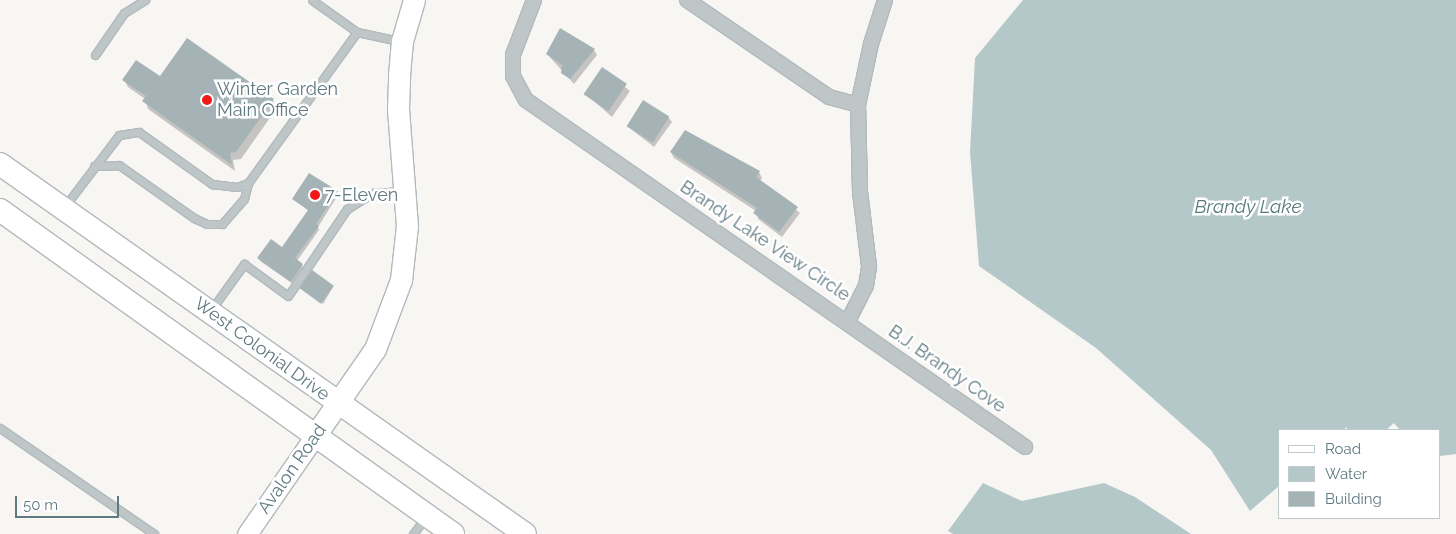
<!DOCTYPE html>
<style>
body{margin:0}
#map{position:relative;width:1456px;height:534px;overflow:hidden;background:#f7f6f3;font-family:Raleway,sans-serif}
div>[style]{position:absolute}
[style*='--x']{left:calc(var(--x)*1px);top:calc(var(--y)*1px);width:calc(var(--w)*1px);rotate:calc(var(--a)*1deg)}
.water>*{inset:0;background:#b5c8c9}
.shadow>*{inset:0;background:#0003}
.building>*{inset:0;background:#a6b3b6;transform-origin:0 0}
.roads{filter:drop-shadow(1px 0 #b1babd) drop-shadow(-1px 0 #b1babd) drop-shadow(0 1px #b1babd) drop-shadow(0 -1px #b1babd)}
.service>*{height:7px;margin:-3.5px;padding:0 3.5px;transform-origin:3.5px;border-radius:3.5px;background:#bfc6c8}
.minor>*{height:14px;margin:-7px;padding:0 7px;transform-origin:7px;border-radius:7px;background:#bfc6c8}
.secondary>*{height:19px;margin:-9.5px;padding:0 9.5px;transform-origin:9.5px;border-radius:9.5px;background:#fff}
.primary>*{height:21px;margin:-10.5px;padding:0 10.5px;transform-origin:10.5px;border-radius:10.5px;background:#fff}
.trunk>*{height:22px;margin:-11px;padding:0 11px;transform-origin:11px;border-radius:11px;background:#fff}
.dots>*{width:14px;height:14px;translate:-50% -50%;box-sizing:border-box;border:2px solid #fff;border-radius:50%}
span{translate:-50% -50%;white-space:nowrap;text-align:center;line-height:1.15;-webkit-text-stroke:5px #fff;paint-order:stroke}
.poi-label{font-size:18px;color:#5f7a81}
.left{translate:0 -50%;text-align:left}
.street-label{font-size:18px;color:#5f7a81}
.water-label{font-size:19px;color:#5a7b7c;font-style:italic}
.legend{position:absolute;left:1278px;top:429px;width:162px;height:90px;box-sizing:border-box;background:#fff;border:1px solid #bfcacd;margin:0;padding:6px 9px;list-style:none;font-size:15px;color:#5f7a81}
.legend li{display:flex;align-items:center;gap:10px;height:25px}
.legend b{width:25px;border:1px solid #bfcacd}
.scale{position:absolute;left:15px;top:496px;width:104px;height:22px;box-sizing:border-box;border:2px solid #5f7a81;border-top:0;padding-left:6px;font-size:15px;line-height:18px;white-space:nowrap;color:#5f7a81;-webkit-text-stroke:4px #fff;paint-order:stroke}
</style>
<div id="map">
<div class="water">
<div style="clip-path:polygon(1023px 0,1456px 0,1456px 454px,1440px 456px,1440px 430px,1400px 430px,1394px 423px,1386px 430px,1347px 430px,1347px 427px,1343px 430px,1280px 430px,1280px 485px,1250px 511px,1211px 450px,1096px 348px,979px 266px,970px 152px,975px 58px)"></div>
<div style="clip-path:polygon(983px 483px,1022px 501px,1104px 483px,1135px 497px,1191px 534px,953px 534px,948px 531px)"></div>
</div>
<div class="shadow">
<div style="clip-path:polygon(594px 50px,597px 55px,574px 84px,547px 54px)"></div>
<div style="clip-path:polygon(603px 69px,630px 91px,612px 117px,588px 96px)"></div>
<div style="clip-path:polygon(160px 78px,273px 100px,277px 108px,241px 159px,233px 160px,235px 171px,148px 109px,145px 99px,128px 87px,124px 80px)"></div>
<div style="clip-path:polygon(668px 117px,672px 122px,654px 147px,627px 126px)"></div>
<div style="clip-path:polygon(671px 152px,759px 172px,762px 178px,760px 181px,800px 213px,782px 237px,758px 219px,756px 211px,674px 158px)"></div>
<div style="clip-path:polygon(337px 192px,338px 195px,318px 227px,319px 230px,297px 261px,304px 268px,293px 284px,260px 261px,259px 258px,282px 248px,309px 211px,294px 199px)"></div>
<div style="clip-path:polygon(333px 287px,323px 304px,301px 288px)"></div>
</div>
<div class="building">
<div style="clip-path:polygon(560px 28px,595px 49px,570px 79px,561px 73px,562px 65px,546px 54px)"></div>
<div style="clip-path:polygon(187px 38px,274px 99px,236px 152px,230px 153px,232px 165px,142px 101px,146px 96px,122px 80px,136px 60px,160px 76px)"></div>
<div style="left:602px;top:67px;width:30px;height:33px;rotate:34deg"></div>
<div style="left:643px;top:100px;width:31px;height:31px;rotate:32deg"></div>
<div style="clip-path:polygon(685px 130px,760px 171px,756px 177px,798px 207px,779px 232px,753px 213px,757px 208px,670px 152px)"></div>
<div style="clip-path:polygon(309px 173px,338px 191px,316px 224px,319px 226px,295px 258px,303px 264px,291px 282px,257px 258px,271px 239px,282px 247px,308px 210px,292px 199px)"></div>
<div style="left:312px;top:270px;width:27px;height:22px;rotate:36deg"></div>
</div>
<div class="roads">
<div class="service">
<div style="--x:357;--y:32;--w:43;--a:12.1"></div>
<div style="--x:95;--y:55;--w:51;--a:-55.4"></div>
<div style="--x:124;--y:13;--w:25;--a:-32"></div>
<div style="--x:94;--y:166;--w:25;--a:-2"></div>
<div style="--x:119;--y:165;--w:92;--a:35.2"></div>
<div style="--x:194;--y:218;--w:14;--a:25"></div>
<div style="--x:207;--y:224;--w:15;--a:0"></div>
<div style="--x:222;--y:224;--w:33;--a:-49"></div>
<div style="--x:244;--y:199;--w:16;--a:-76"></div>
<div style="--x:65;--y:206;--w:89;--a:-52.7"></div>
<div style="--x:119;--y:135;--w:20;--a:-9"></div>
<div style="--x:139;--y:132;--w:90;--a:35.5"></div>
<div style="--x:212;--y:184;--w:25;--a:7"></div>
<div style="--x:237;--y:187;--w:12;--a:-20"></div>
<div style="--x:248;--y:183;--w:186;--a:-54.2"></div>
<div style="--x:357;--y:32;--w:55;--a:-144.6"></div>
<div style="--x:211;--y:310;--w:57;--a:-54.3"></div>
<div style="--x:244;--y:264;--w:54;--a:36"></div>
<div style="--x:288;--y:296;--w:105;--a:-55.9"></div>
<div style="--x:347;--y:209;--w:31;--a:-32"></div>
<div style="--x:373;--y:193;--w:28;--a:-4"></div>
<div style="--x:0;--y:428;--w:187;--a:34.5"></div>
<div style="--x:413;--y:534;--w:20;--a:-53"></div>
</div>
<div class="minor">
<div style="--x:534;--y:0;--w:59;--a:110.9"></div>
<div style="--x:513;--y:55;--w:21;--a:90"></div>
<div style="--x:513;--y:76;--w:27;--a:62"></div>
<div style="--x:526;--y:100;--w:608;--a:34.81"></div>
<div style="--x:687;--y:0;--w:172;--a:34.3"></div>
<div style="--x:829;--y:97;--w:30;--a:15"></div>
<div style="--x:848;--y:321;--w:39;--a:-63"></div>
<div style="--x:866;--y:286;--w:20;--a:-81"></div>
<div style="--x:869;--y:266;--w:75;--a:-96.9"></div>
<div style="--x:860;--y:192;--w:87;--a:-91.3"></div>
<div style="--x:858;--y:105;--w:62;--a:-78"></div>
<div style="--x:871;--y:44;--w:46;--a:-72.3"></div>
</div>
<div class="secondary">
<div style="--x:247;--y:534;--w:118;--a:-55.4"></div>
</div>
<div class="primary">
<div style="--x:314;--y:437;--w:107;--a:-55.3"></div>
<div style="--x:375;--y:349;--w:74;--a:-69.4"></div>
<div style="--x:401;--y:280;--w:54;--a:-83.7"></div>
<div style="--x:407;--y:226;--w:117;--a:-94.4"></div>
<div style="--x:398;--y:109;--w:34;--a:-88"></div>
<div style="--x:399;--y:75;--w:34;--a:-85"></div>
<div style="--x:402;--y:41;--w:43;--a:-73.7"></div>
</div>
<div class="trunk">
<div style="--x:0;--y:164;--w:642;--a:35.17"></div>
<div style="--x:0;--y:210;--w:557;--a:35.57"></div>
</div>
</div>
<div class="dots">
<div style="left:207px;top:100px;background:#f11a19"></div>
<div style="left:315px;top:195px;background:#f11a19"></div>
</div>
<div class="poi-label">
<span class="left" style="left:217px;top:100px">Winter Garden<br>Main Office</span>
<span class="left" style="left:325px;top:195px">7-Eleven</span>
</div>
<div class="street-label">
<span style="left:765px;top:241px;rotate:34deg">Brandy Lake View Circle</span>
<span style="left:262px;top:349px;rotate:36deg">West Colonial Drive</span>
<span style="left:947px;top:369px;rotate:35deg">B.J. Brandy Cove</span>
<span style="left:292px;top:469px;rotate:-55deg">Avalon Road</span>
</div>
<div class="water-label">
<span style="left:1248px;top:207px">Brandy Lake</span>
</div>
<ul class="legend">
<li><b style="height:6px;background:#fff"></b>Road</li>
<li><b style="height:14px;background:#b5c8c9"></b>Water</li>
<li><b style="height:14px;background:#a6b3b6"></b>Building</li>
</ul>
<div class="scale">50 m</div>
</div>
